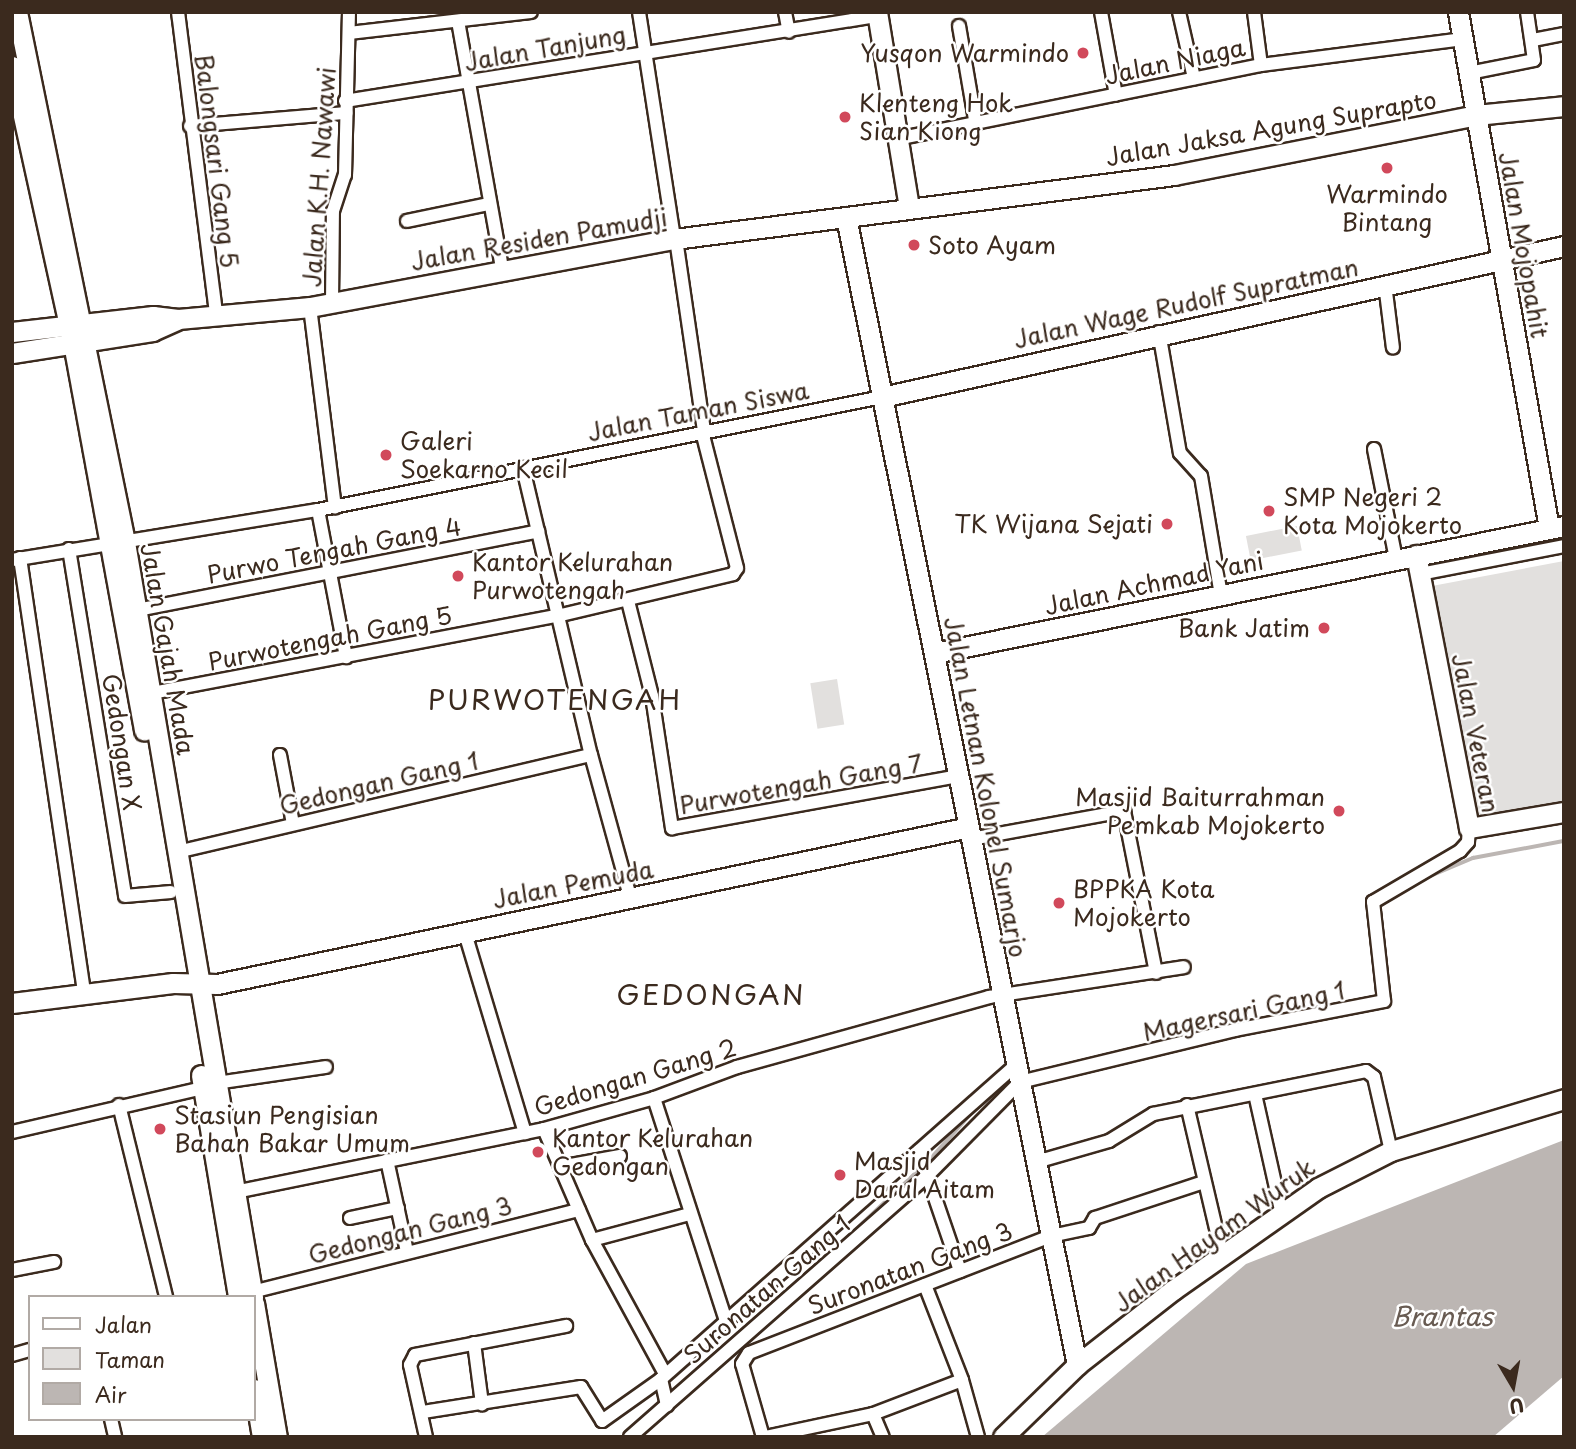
<!DOCTYPE html>
<style>
body{margin:0}
#map{position:relative;width:1576px;height:1449px;overflow:hidden;background:#fff;font-family:"Playpen Sans",sans-serif}
div>[style]{position:absolute}
[style*='--x']{left:calc(var(--x)*1px);top:calc(var(--y)*1px);width:calc(var(--w)*1px);rotate:calc(var(--a)*1deg)}
.green>*{inset:0;background:#e2e0de;transform-origin:0 0}
.water>*{inset:0;background:#bcb6b3}
.stream>*{height:3.5px;margin:-1.75px;padding:0 1.75px;transform-origin:1.75px;border-radius:1.75px;background:#bcb6b3}
.roads{filter:drop-shadow(2px 0 #3b2a1e) drop-shadow(-2px 0 #3b2a1e) drop-shadow(0 2px #3b2a1e) drop-shadow(0 -2px #3b2a1e)}
.street>*{height:12px;margin:-6px;padding:0 6px;transform-origin:6px;border-radius:6px;background:#fff}
.secondary>*{height:19px;margin:-9.5px;padding:0 9.5px;transform-origin:9.5px;border-radius:9.5px;background:#fff}
.dots>*{width:19px;height:19px;translate:-50% -50%;box-sizing:border-box;border:4px solid #fff;border-radius:50%}
span{translate:-50% -50%;white-space:nowrap;text-align:center;line-height:1.15;-webkit-text-stroke:5px #fff;paint-order:stroke}
.street-label{font-size:24px;color:#3b2a1e}
.poi-label{font-size:24px;color:#3b2a1e}
.right{translate:-100% -50%;text-align:right}
.left{translate:0 -50%;text-align:left}
.water-label{font-size:26px;color:#685b52;font-style:italic}
.quarter-label{font-size:28px;color:#3b2a1e;letter-spacing:2px}
.frame{position:absolute;inset:0;border:14px solid #3b2a1e;pointer-events:none}
.legend{position:absolute;left:28px;top:1295px;width:228px;height:126px;box-sizing:border-box;background:#fff;border:2px solid #b1aaa5;margin:0;padding:9px 12px;list-style:none;font-size:21px;color:#3b2a1e}
.legend li{display:flex;align-items:center;gap:14px;height:35px}
.legend b{width:35px;border:2px solid #b1aaa5}
.north{position:absolute;left:1478px;top:1351px;width:70px;height:70px;-webkit-text-stroke:5px #fff;paint-order:stroke;rotate:170deg;font-size:19px;font-weight:700;line-height:28px;text-align:center;color:#3b2a1e}
.north::after{content:'';display:block;margin:auto;width:24px;height:32px;background:#3b2a1e;clip-path:polygon(50% 0,100% 100%,50% 72%,0 100%)}
</style>
<div id="map">
<div class="green">
<div style="left:1297px;top:526px;width:25px;height:52px;rotate:79deg"></div>
<div style="clip-path:polygon(1564px 561px,1564px 806px,1484px 820px,1475px 808px,1432px 586px)"></div>
<div style="left:837px;top:679px;width:46px;height:27px;rotate:81deg"></div>
</div>
<div class="water">
<div style="clip-path:polygon(1564px 1140px,1564px 1376px,1493px 1437px,1042px 1437px,1246px 1264px)"></div>
</div>
<div class="stream">
<div style="--x:1428;--y:877;--w:49;--a:-22.9"></div>
<div style="--x:1473;--y:858;--w:93;--a:-10.6"></div>
<div style="--x:1377;--y:908;--w:17;--a:-36"></div>
<div style="--x:927;--y:1163;--w:72;--a:-48.4"></div>
<div style="--x:848;--y:1237;--w:100;--a:-43.4"></div>
</div>
<div class="roads">
<div class="street">
<div style="--x:178;--y:12;--w:304;--a:82.8"></div>
<div style="--x:639;--y:12;--w:230;--a:81.2"></div>
<div style="--x:785;--y:12;--w:20;--a:79"></div>
<div style="--x:1101;--y:12;--w:84;--a:79.8"></div>
<div style="--x:1179;--y:12;--w:68;--a:77.2"></div>
<div style="--x:1254;--y:12;--w:53;--a:82.5"></div>
<div style="--x:458;--y:21;--w:252;--a:79.9"></div>
<div style="--x:959;--y:26;--w:100;--a:80.3"></div>
<div style="--x:349;--y:33;--w:183;--a:-6.6"></div>
<div style="--x:1533;--y:40;--w:32;--a:-11"></div>
<div style="--x:1469;--y:73;--w:66;--a:-11.3"></div>
<div style="--x:1534;--y:60;--w:49;--a:-98.3"></div>
<div style="--x:345;--y:101;--w:539;--a:-9.08"></div>
<div style="--x:190;--y:126;--w:157;--a:-4.8"></div>
<div style="--x:897;--y:139;--w:371;--a:-11.5"></div>
<div style="--x:1261;--y:65;--w:204;--a:-7.3"></div>
<div style="--x:407;--y:221;--w:84;--a:-11.7"></div>
<div style="--x:676;--y:239;--w:194;--a:81.7"></div>
<div style="--x:1385;--y:284;--w:64;--a:82.9"></div>
<div style="--x:332;--y:302;--w:91;--a:-89.4"></div>
<div style="--x:333;--y:211;--w:38;--a:-72"></div>
<div style="--x:345;--y:175;--w:163;--a:-88.6"></div>
<div style="--x:310;--y:307;--w:202;--a:82.9"></div>
<div style="--x:1159;--y:332;--w:123;--a:80.2"></div>
<div style="--x:1180;--y:453;--w:31;--a:48"></div>
<div style="--x:1201;--y:476;--w:121;--a:80.5"></div>
<div style="--x:1374;--y:449;--w:112;--a:78.7"></div>
<div style="--x:523;--y:468;--w:295;--a:76.7"></div>
<div style="--x:591;--y:755;--w:147;--a:74.6"></div>
<div style="--x:318;--y:510;--w:150;--a:79.2"></div>
<div style="--x:69;--y:549;--w:351;--a:80.8"></div>
<div style="--x:125;--y:896;--w:46;--a:-5"></div>
<div style="--x:20;--y:558;--w:440;--a:81.6"></div>
<div style="--x:12;--y:560;--w:310;--a:-9.3"></div>
<div style="--x:318;--y:510;--w:575;--a:-11.33"></div>
<div style="--x:1420;--y:574;--w:147;--a:-11"></div>
<div style="--x:628;--y:601;--w:98;--a:75.8"></div>
<div style="--x:652;--y:696;--w:134;--a:81.4"></div>
<div style="--x:672;--y:828;--w:292;--a:-10.3"></div>
<div style="--x:137;--y:610;--w:409;--a:-11.1"></div>
<div style="--x:152;--y:693;--w:412;--a:-10.8"></div>
<div style="--x:557;--y:616;--w:181;--a:-13.4"></div>
<div style="--x:733;--y:574;--w:7;--a:-56"></div>
<div style="--x:737;--y:568;--w:140;--a:-104.4"></div>
<div style="--x:280;--y:755;--w:70;--a:79.3"></div>
<div style="--x:971;--y:839;--w:156;--a:-10.4"></div>
<div style="--x:1124;--y:811;--w:165;--a:78.8"></div>
<div style="--x:177;--y:852;--w:425;--a:-13.2"></div>
<div style="--x:465;--y:933;--w:209;--a:73.3"></div>
<div style="--x:216;--y:1083;--w:111;--a:-8.3"></div>
<div style="--x:1255;--y:1094;--w:124;--a:77.4"></div>
<div style="--x:654;--y:1098;--w:234;--a:72.1"></div>
<div style="--x:119;--y:1105;--w:198;--a:76.2"></div>
<div style="--x:1187;--y:1105;--w:153;--a:76.8"></div>
<div style="--x:544;--y:1129;--w:121;--a:66.6"></div>
<div style="--x:592;--y:1240;--w:150;--a:61.4"></div>
<div style="--x:12;--y:1132;--w:196;--a:-13"></div>
<div style="--x:919;--y:1151;--w:127;--a:71.1"></div>
<div style="--x:387;--y:1160;--w:94;--a:77.7"></div>
<div style="--x:1036;--y:1162;--w:76;--a:-16"></div>
<div style="--x:1109;--y:1141;--w:52;--a:-31.5"></div>
<div style="--x:1153;--y:1114;--w:217;--a:-11.4"></div>
<div style="--x:1366;--y:1071;--w:10;--a:37"></div>
<div style="--x:1374;--y:1077;--w:76;--a:77.1"></div>
<div style="--x:560;--y:1167;--w:61;--a:-10.4"></div>
<div style="--x:235;--y:1192;--w:315;--a:-11.5"></div>
<div style="--x:544;--y:1129;--w:114;--a:-15.7"></div>
<div style="--x:654;--y:1098;--w:89;--a:-20.5"></div>
<div style="--x:737;--y:1067;--w:262;--a:-15.5"></div>
<div style="--x:989;--y:997;--w:197;--a:-8.7"></div>
<div style="--x:350;--y:1218;--w:49;--a:-11.8"></div>
<div style="--x:592;--y:1240;--w:101;--a:-14.9"></div>
<div style="--x:12;--y:1270;--w:43;--a:-10.8"></div>
<div style="--x:925;--y:1285;--w:102;--a:68.7"></div>
<div style="--x:962;--y:1380;--w:59;--a:74.3"></div>
<div style="--x:252;--y:1292;--w:337;--a:-14.1"></div>
<div style="--x:474;--y:1343;--w:62;--a:82.5"></div>
<div style="--x:12;--y:1355;--w:19;--a:-16"></div>
<div style="--x:661;--y:1379;--w:27;--a:77"></div>
<div style="--x:423;--y:1412;--w:160;--a:-9"></div>
<div style="--x:581;--y:1387;--w:40;--a:58"></div>
<div style="--x:602;--y:1421;--w:72;--a:-35.4"></div>
<div style="--x:661;--y:1379;--w:475;--a:-41.5"></div>
<div style="--x:873;--y:1414;--w:25;--a:67"></div>
<div style="--x:111;--y:1419;--w:18;--a:77"></div>
<div style="--x:426;--y:1437;--w:74;--a:-102.5"></div>
<div style="--x:410;--y:1365;--w:11;--a:-63"></div>
<div style="--x:415;--y:1355;--w:154;--a:-10.9"></div>
<div style="--x:630;--y:1437;--w:398;--a:-41.3"></div>
<div style="--x:929;--y:1174;--w:129;--a:-45.3"></div>
<div style="--x:1020;--y:1082;--w:221;--a:-13.6"></div>
<div style="--x:1235;--y:1030;--w:152;--a:-11"></div>
<div style="--x:1384;--y:1001;--w:100;--a:-96.3"></div>
<div style="--x:1373;--y:902;--w:101;--a:-30.4"></div>
<div style="--x:1460;--y:851;--w:12;--a:-48"></div>
<div style="--x:1468;--y:842;--w:14;--a:-86"></div>
<div style="--x:763;--y:1437;--w:76;--a:-106"></div>
<div style="--x:742;--y:1364;--w:13;--a:-58"></div>
<div style="--x:749;--y:1353;--w:324;--a:-21.2"></div>
<div style="--x:1051;--y:1236;--w:39;--a:-12"></div>
<div style="--x:1089;--y:1228;--w:12;--a:-59"></div>
<div style="--x:1095;--y:1218;--w:115;--a:-18.3"></div>
<div style="--x:765;--y:1437;--w:110;--a:-12"></div>
<div style="--x:873;--y:1414;--w:95;--a:-20.9"></div>
</div>
<div class="secondary">
<div style="--x:17;--y:12;--w:541;--a:78.48"></div>
<div style="--x:125;--y:542;--w:766;--a:80.38"></div>
<div style="--x:877;--y:12;--w:199;--a:80.7"></div>
<div style="--x:1458;--y:12;--w:524;--a:80"></div>
<div style="--x:12;--y:66;--w:284;--a:77.6"></div>
<div style="--x:73;--y:343;--w:394;--a:79.6"></div>
<div style="--x:846;--y:217;--w:1171;--a:78.62"></div>
<div style="--x:12;--y:332;--w:142;--a:-6.5"></div>
<div style="--x:153;--y:316;--w:25;--a:7"></div>
<div style="--x:178;--y:319;--w:133;--a:-5.2"></div>
<div style="--x:310;--y:307;--w:370;--a:-10.6"></div>
<div style="--x:674;--y:239;--w:504;--a:-7.29"></div>
<div style="--x:1174;--y:175;--w:308;--a:-11.2"></div>
<div style="--x:1476;--y:115;--w:88;--a:-5.8"></div>
<div style="--x:12;--y:353;--w:142;--a:-8.9"></div>
<div style="--x:152;--y:331;--w:27;--a:-24"></div>
<div style="--x:882;--y:397;--w:699;--a:-12.48"></div>
<div style="--x:1416;--y:555;--w:278;--a:79"></div>
<div style="--x:1469;--y:828;--w:96;--a:-9.6"></div>
<div style="--x:934;--y:653;--w:643;--a:-11.4"></div>
<div style="--x:12;--y:1003;--w:162;--a:-7.1"></div>
<div style="--x:173;--y:983;--w:44;--a:1.3"></div>
<div style="--x:217;--y:984;--w:768;--a:-11.79"></div>
<div style="--x:201;--y:1075;--w:225;--a:80.5"></div>
<div style="--x:254;--y:1303;--w:136;--a:80.3"></div>
<div style="--x:254;--y:1389;--w:49;--a:80.5"></div>
<div style="--x:1003;--y:1437;--w:103;--a:-44.2"></div>
<div style="--x:1077;--y:1365;--w:122;--a:-38"></div>
<div style="--x:1173;--y:1290;--w:177;--a:-35.1"></div>
<div style="--x:1318;--y:1188;--w:82;--a:-26.9"></div>
<div style="--x:1391;--y:1151;--w:181;--a:-16.7"></div>
</div>
</div>
<div class="dots">
<div style="left:1083px;top:53px;background:#d1495b"></div>
<div style="left:845px;top:117px;background:#d1495b"></div>
<div style="left:1387px;top:168px;background:#d1495b"></div>
<div style="left:914px;top:245px;background:#d1495b"></div>
<div style="left:386px;top:455px;background:#d1495b"></div>
<div style="left:1269px;top:511px;background:#d1495b"></div>
<div style="left:1167px;top:524px;background:#d1495b"></div>
<div style="left:458px;top:576px;background:#d1495b"></div>
<div style="left:1324px;top:628px;background:#d1495b"></div>
<div style="left:1339px;top:811px;background:#d1495b"></div>
<div style="left:1059px;top:903px;background:#d1495b"></div>
<div style="left:160px;top:1129px;background:#d1495b"></div>
<div style="left:538px;top:1152px;background:#d1495b"></div>
<div style="left:840px;top:1175px;background:#d1495b"></div>
</div>
<div class="street-label">
<span style="left:545px;top:48px;rotate:-10deg">Jalan Tanjung</span>
<span style="left:1175px;top:61px;rotate:-12deg">Jalan Niaga</span>
<span style="left:1271px;top:128px;rotate:-10deg">Jalan Jaksa Agung Suprapto</span>
<span style="left:217px;top:161px;rotate:83deg">Balongsari Gang 5</span>
<span style="left:319px;top:177px;rotate:-86deg">Jalan K.H. Nawawi</span>
<span style="left:539px;top:239px;rotate:-10deg">Jalan Residen Pamudji</span>
<span style="left:1524px;top:245px;rotate:80deg">Jalan Mojopahit</span>
<span style="left:1186px;top:303px;rotate:-12deg">Jalan Wage Rudolf Supratman</span>
<span style="left:698px;top:411px;rotate:-11deg">Jalan Taman Siswa</span>
<span style="left:334px;top:550px;rotate:-11deg">Purwo Tengah Gang 4</span>
<span style="left:1154px;top:583px;rotate:-12deg">Jalan Achmad Yani</span>
<span style="left:330px;top:638px;rotate:-11deg">Purwotengah Gang 5</span>
<span style="left:168px;top:649px;rotate:80deg">Jalan Gajah Mada</span>
<span style="left:1476px;top:733px;rotate:79deg">Jalan Veteran</span>
<span style="left:122px;top:742px;rotate:81deg">Gedongan X</span>
<span style="left:379px;top:783px;rotate:-13deg">Gedongan Gang 1</span>
<span style="left:801px;top:784px;rotate:-10deg">Purwotengah Gang 7</span>
<span style="left:986px;top:787px;rotate:79deg">Jalan Letnan Kolonel Sumarjo</span>
<span style="left:573px;top:884px;rotate:-11deg">Jalan Pemuda</span>
<span style="left:1244px;top:1011px;rotate:-12deg">Magersari Gang 1</span>
<span style="left:635px;top:1077px;rotate:-17deg">Gedongan Gang 2</span>
<span style="left:410px;top:1230px;rotate:-14deg">Gedongan Gang 3</span>
<span style="left:1214px;top:1235px;rotate:-36deg">Jalan Hayam Wuruk</span>
<span style="left:910px;top:1268px;rotate:-21deg">Suronatan Gang 3</span>
<span style="left:767px;top:1289px;rotate:-41deg">Suronatan Gang 1</span>
</div>
<div class="poi-label">
<span class="right" style="left:1069px;top:53px">Yusqon Warmindo</span>
<span class="left" style="left:859px;top:117px">Klenteng Hok<br>Sian Kiong</span>
<span style="left:1387px;top:208px">Warmindo<br>Bintang</span>
<span class="left" style="left:928px;top:245px">Soto Ayam</span>
<span class="left" style="left:400px;top:455px">Galeri<br>Soekarno Kecil</span>
<span class="left" style="left:1283px;top:511px">SMP Negeri 2<br>Kota Mojokerto</span>
<span class="right" style="left:1153px;top:524px">TK Wijana Sejati</span>
<span class="left" style="left:472px;top:576px">Kantor Kelurahan<br>Purwotengah</span>
<span class="right" style="left:1310px;top:628px">Bank Jatim</span>
<span class="right" style="left:1325px;top:811px">Masjid Baiturrahman<br>Pemkab Mojokerto</span>
<span class="left" style="left:1073px;top:903px">BPPKA Kota<br>Mojokerto</span>
<span class="left" style="left:174px;top:1129px">Stasiun Pengisian<br>Bahan Bakar Umum</span>
<span class="left" style="left:552px;top:1152px">Kantor Kelurahan<br>Gedongan</span>
<span class="left" style="left:854px;top:1175px">Masjid<br>Darul Aitam</span>
</div>
<div class="water-label">
<span style="left:1442px;top:1316px">Brantas</span>
</div>
<div class="quarter-label">
<span style="left:555px;top:699px">PURWOTENGAH</span>
<span style="left:711px;top:994px">GEDONGAN</span>
</div>
<div class="frame"></div>
<ul class="legend">
<li><b style="height:9px;background:#fff"></b>Jalan</li>
<li><b style="height:19px;background:#e2e0de"></b>Taman</li>
<li><b style="height:19px;background:#bcb6b3"></b>Air</li>
</ul>
<div class="north">U</div>
</div>
